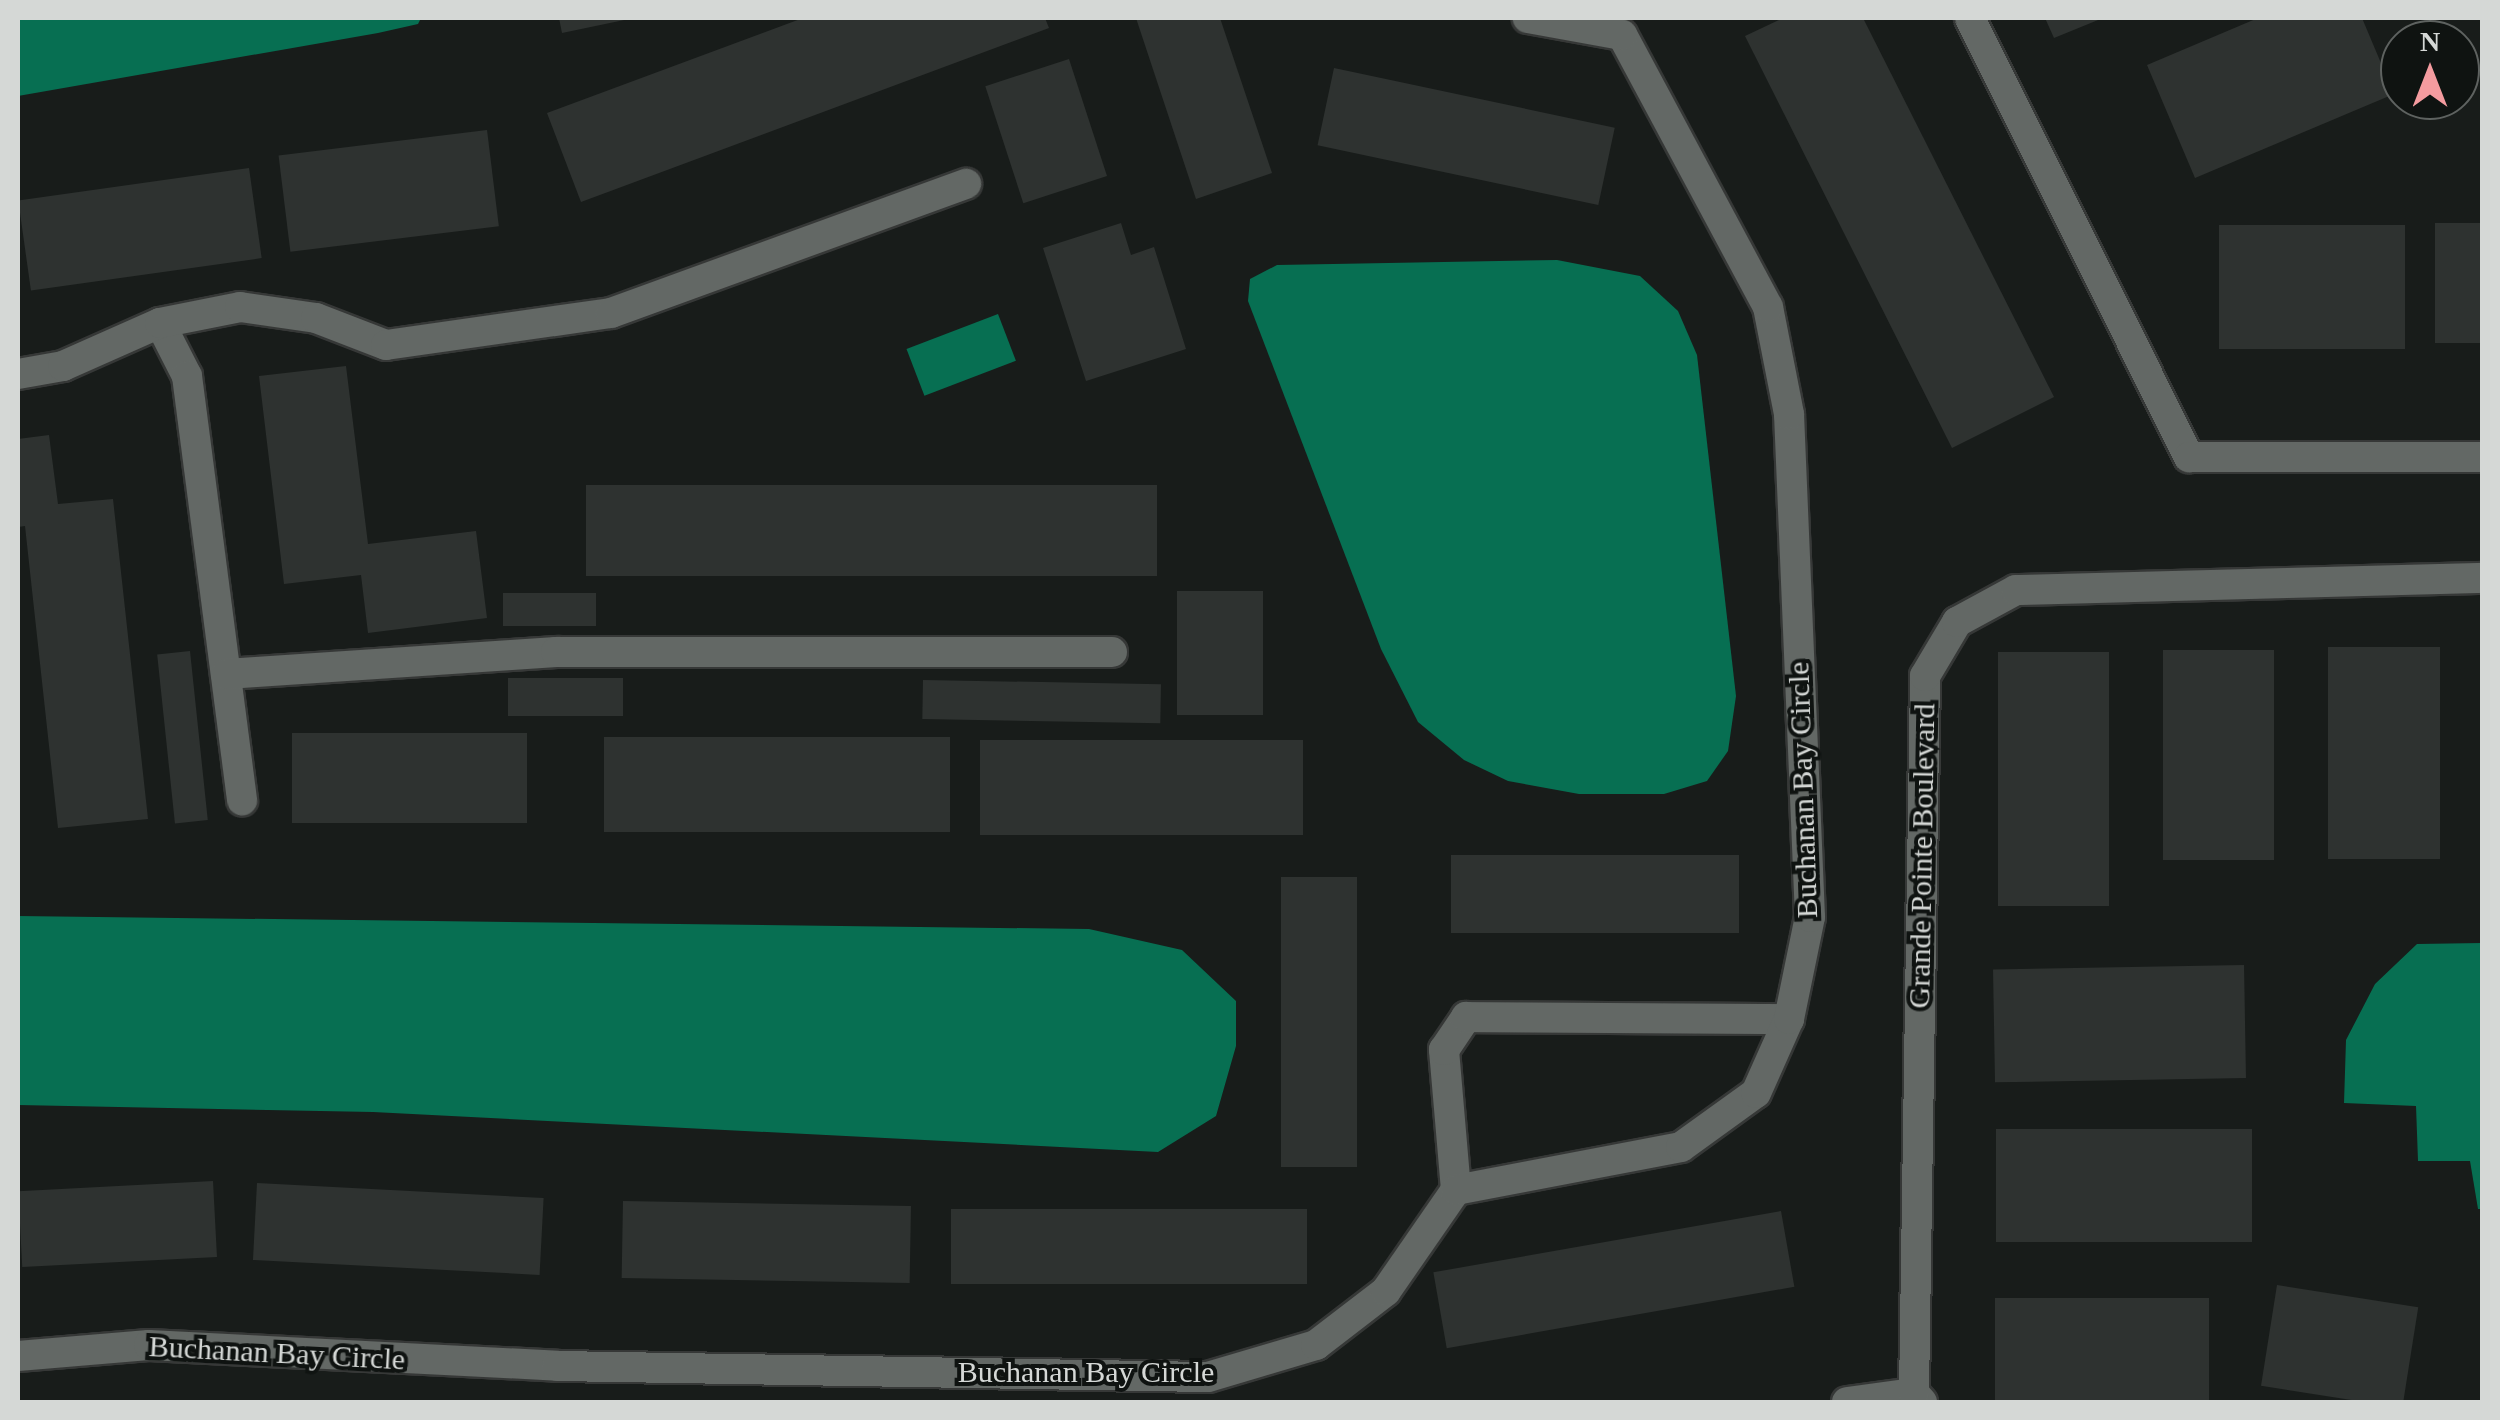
<!DOCTYPE html>
<style>
body{margin:0}
#map{position:relative;width:2500px;height:1420px;overflow:hidden;background:#181c1a;font-family:"Times New Roman",serif}
div>[style]{position:absolute}
[style*='--x']{left:calc(var(--x)*1px);top:calc(var(--y)*1px);width:calc(var(--w)*1px);rotate:calc(var(--a)*1deg)}
.water>*{inset:0;background:#076f52;transform-origin:0 0}
.building>*{inset:0;background:#2e3230;transform-origin:0 0}
.roads{filter:drop-shadow(2px 0 #363837) drop-shadow(-2px 0 #363837) drop-shadow(0 2px #363837) drop-shadow(0 -2px #363837)}
.minor>*{height:30px;margin:-15px;padding:0 15px;transform-origin:15px;border-radius:15px;background:#636865}
span{translate:-50% -50%;white-space:nowrap;text-align:center;line-height:1.15;-webkit-text-stroke:8px #0f1311;paint-order:stroke}
.street-label{font-size:30px;color:#d5d8d6}
.frame{position:absolute;inset:0;border:20px solid #d5d8d6;pointer-events:none}
.north{position:absolute;left:2380px;top:20px;width:100px;height:100px;box-sizing:border-box;background:#0f1311;border:2px solid #5e6260;border-radius:50%;rotate:0deg;font-size:28px;font-weight:700;line-height:40px;text-align:center;color:#d5d8d6}
.north::after{content:'';display:block;margin:auto;width:35px;height:45px;background:#f49b9f;clip-path:polygon(50% 0,100% 100%,50% 72%,0 100%)}
</style>
<div id="map">
<div class="water">
<div style="clip-path:polygon(18px 18px,421px 18px,418px 24px,378px 33px,18px 96px)"></div>
<div style="clip-path:polygon(1557px 260px,1640px 276px,1678px 311px,1697px 355px,1736px 696px,1728px 751px,1707px 781px,1664px 794px,1579px 794px,1508px 781px,1464px 760px,1418px 722px,1381px 649px,1248px 301px,1250px 279px,1277px 265px)"></div>
<div style="left:998px;top:314px;width:50px;height:98px;rotate:69deg"></div>
<div style="clip-path:polygon(18px 916px,1089px 929px,1182px 950px,1236px 1001px,1236px 1046px,1216px 1116px,1158px 1152px,373px 1112px,18px 1105px)"></div>
<div style="clip-path:polygon(2482px 943px,2482px 1209px,2478px 1209px,2470px 1161px,2418px 1161px,2416px 1106px,2344px 1103px,2346px 1040px,2375px 984px,2417px 944px)"></div>
</div>
<div class="building">
<div style="clip-path:polygon(559px 18px,629px 18px,629px 19px,562px 33px)"></div>
<div style="clip-path:polygon(803px 18px,1045px 18px,1049px 28px,581px 202px,547px 113px)"></div>
<div style="clip-path:polygon(1136px 18px,1220px 18px,1272px 173px,1196px 199px)"></div>
<div style="clip-path:polygon(1783px 18px,1863px 18px,2054px 397px,1952px 448px,1745px 36px)"></div>
<div style="clip-path:polygon(2045px 18px,2103px 18px,2054px 38px)"></div>
<div style="clip-path:polygon(2258px 18px,2362px 18px,2394px 94px,2195px 178px,2147px 65px)"></div>
<div style="left:1069px;top:59px;width:123px;height:88px;rotate:72deg"></div>
<div style="left:1334px;top:68px;width:287px;height:79px;rotate:12deg"></div>
<div style="left:487px;top:130px;width:97px;height:210px;rotate:83deg"></div>
<div style="left:249px;top:168px;width:91px;height:233px;rotate:82deg"></div>
<div style="clip-path:polygon(1121px 223px,1131px 255px,1154px 247px,1186px 349px,1086px 381px,1043px 248px)"></div>
<div style="left:2435px;top:223px;width:47px;height:120px"></div>
<div style="left:2405px;top:225px;width:124px;height:186px;rotate:90deg"></div>
<div style="clip-path:polygon(346px 366px,368px 544px,476px 531px,487px 618px,368px 633px,361px 575px,284px 584px,259px 376px)"></div>
<div style="clip-path:polygon(49px 435px,58px 504px,113px 499px,148px 819px,58px 828px,25px 526px,18px 527px,18px 439px)"></div>
<div style="left:586px;top:485px;width:571px;height:91px"></div>
<div style="left:1177px;top:591px;width:86px;height:124px"></div>
<div style="left:503px;top:593px;width:93px;height:33px"></div>
<div style="left:2328px;top:647px;width:112px;height:212px"></div>
<div style="left:2163px;top:650px;width:111px;height:210px"></div>
<div style="left:190px;top:651px;width:170px;height:33px;rotate:84deg"></div>
<div style="left:1998px;top:652px;width:111px;height:254px"></div>
<div style="left:508px;top:678px;width:115px;height:38px"></div>
<div style="left:923px;top:680px;width:238px;height:39px;rotate:1deg"></div>
<div style="left:292px;top:733px;width:235px;height:90px"></div>
<div style="left:604px;top:737px;width:346px;height:95px"></div>
<div style="left:980px;top:740px;width:323px;height:95px"></div>
<div style="left:1451px;top:855px;width:288px;height:78px"></div>
<div style="left:1281px;top:877px;width:76px;height:290px"></div>
<div style="left:2244px;top:965px;width:113px;height:251px;rotate:89deg"></div>
<div style="left:1996px;top:1129px;width:256px;height:113px"></div>
<div style="left:213px;top:1181px;width:76px;height:195px;rotate:87deg"></div>
<div style="left:257px;top:1183px;width:287px;height:77px;rotate:3deg"></div>
<div style="left:623px;top:1201px;width:288px;height:77px;rotate:1deg"></div>
<div style="left:1307px;top:1209px;width:75px;height:356px;rotate:90deg"></div>
<div style="left:1781px;top:1211px;width:77px;height:353px;rotate:80deg"></div>
<div style="left:2277px;top:1285px;width:143px;height:102px;rotate:9deg"></div>
<div style="left:1995px;top:1298px;width:214px;height:104px"></div>
</div>
<div class="roads">
<div class="minor">
<div style="--x:1970;--y:18;--w:491;--a:63.5"></div>
<div style="--x:2189;--y:457;--w:293;--a:0"></div>
<div style="--x:160;--y:323;--w:59;--a:63"></div>
<div style="--x:187;--y:376;--w:428;--a:82.6"></div>
<div style="--x:18;--y:374;--w:46;--a:-10.1"></div>
<div style="--x:63;--y:366;--w:106;--a:-23.9"></div>
<div style="--x:160;--y:323;--w:82;--a:-11.3"></div>
<div style="--x:240;--y:307;--w:77;--a:8.2"></div>
<div style="--x:316;--y:318;--w:75;--a:21.1"></div>
<div style="--x:386;--y:345;--w:227;--a:-8.1"></div>
<div style="--x:611;--y:313;--w:378;--a:-20"></div>
<div style="--x:226;--y:674;--w:331;--a:-3.8"></div>
<div style="--x:556;--y:652;--w:556;--a:0"></div>
<div style="--x:1456;--y:1190;--w:141;--a:-94.9"></div>
<div style="--x:1444;--y:1050;--w:40;--a:-56"></div>
<div style="--x:1466;--y:1017;--w:323;--a:0.4"></div>
<div style="--x:18;--y:1356;--w:131;--a:-4.8"></div>
<div style="--x:149;--y:1345;--w:409;--a:2.9"></div>
<div style="--x:557;--y:1366;--w:651;--a:0.97"></div>
<div style="--x:1208;--y:1377;--w:113;--a:-16.5"></div>
<div style="--x:1316;--y:1345;--w:88;--a:-37.6"></div>
<div style="--x:1386;--y:1291;--w:123;--a:-55.3"></div>
<div style="--x:1456;--y:1190;--w:229;--a:-10.8"></div>
<div style="--x:1681;--y:1147;--w:92;--a:-35.8"></div>
<div style="--x:1756;--y:1093;--w:81;--a:-66"></div>
<div style="--x:1789;--y:1019;--w:104;--a:-78.4"></div>
<div style="--x:1810;--y:917;--w:503;--a:-92.39"></div>
<div style="--x:1789;--y:414;--w:109;--a:-101.1"></div>
<div style="--x:1768;--y:307;--w:309;--a:-118.2"></div>
<div style="--x:1622;--y:35;--w:96;--a:-169.7"></div>
<div style="--x:1847;--y:1402;--w:68;--a:-7.7"></div>
<div style="--x:1922;--y:1402;--w:12;--a:-132"></div>
<div style="--x:1914;--y:1393;--w:717;--a:-89.12"></div>
<div style="--x:1925;--y:676;--w:63;--a:-59.3"></div>
<div style="--x:1957;--y:622;--w:67;--a:-28.5"></div>
<div style="--x:2016;--y:590;--w:466;--a:-1.5"></div>
</div>
</div>
<div class="street-label">
<span style="left:1803px;top:790px;rotate:-92deg">Buchanan Bay Circle</span>
<span style="left:1922px;top:856px;rotate:-89deg">Grande Pointe Boulevard</span>
<span style="left:277px;top:1353px;rotate:3deg">Buchanan Bay Circle</span>
<span style="left:1086px;top:1372px">Buchanan Bay Circle</span>
</div>
<div class="frame"></div>
<div class="north">N</div>
</div>
